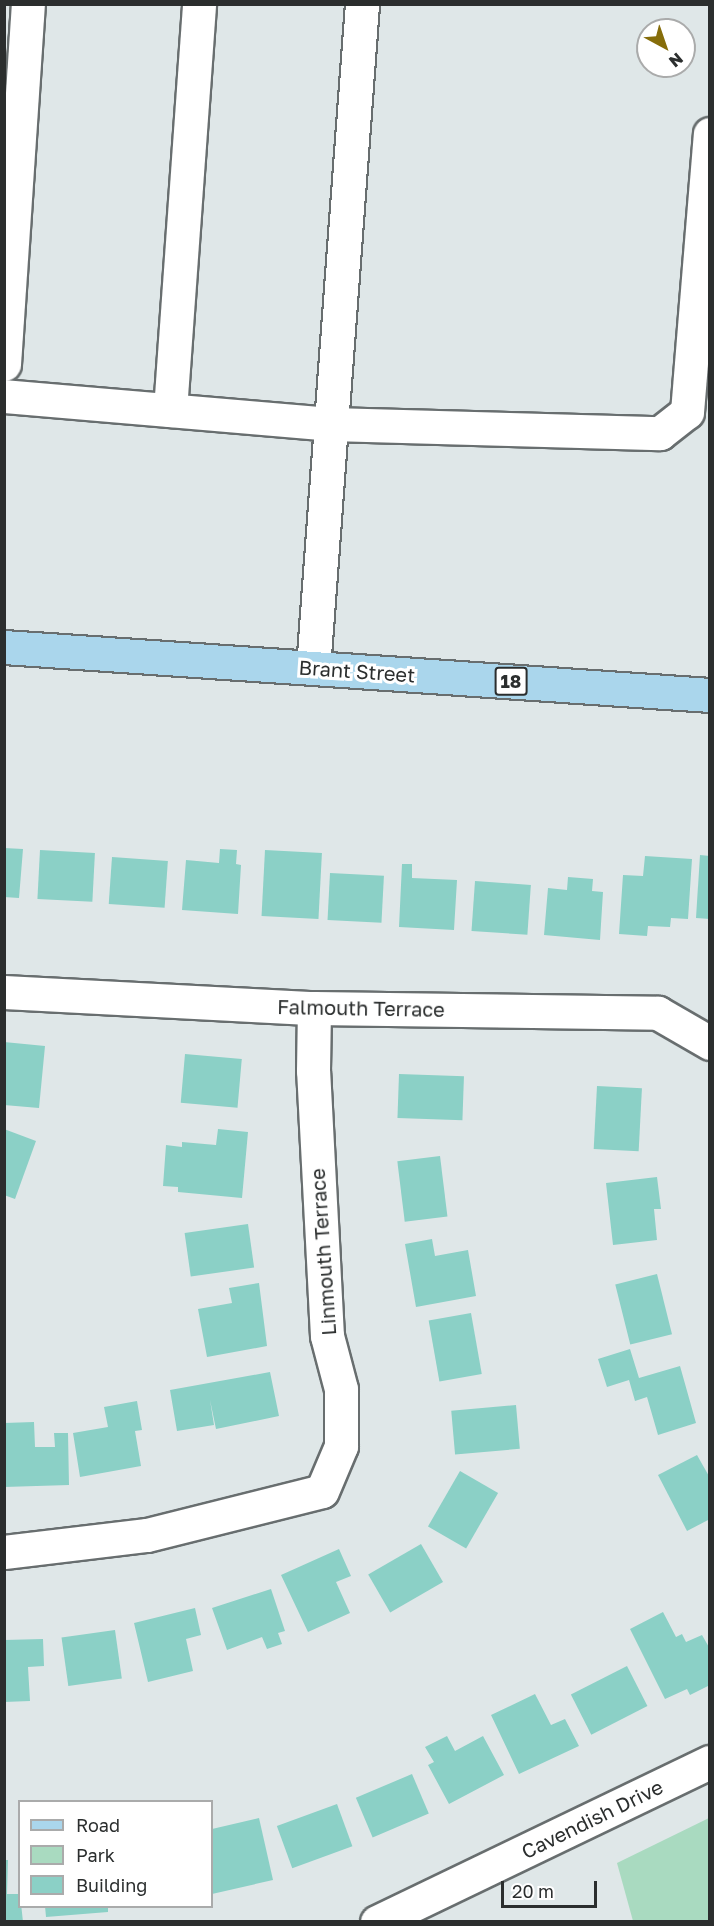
<!DOCTYPE html>
<style>
body{margin:0}
#map{position:relative;width:714px;height:1926px;overflow:hidden;background:#dfe7e8;font-family:"Golos Text",sans-serif}
div>[style]{position:absolute}
[style*='--x']{left:calc(var(--x)*1px);top:calc(var(--y)*1px);width:calc(var(--w)*1px);rotate:calc(var(--a)*1deg)}
.green>*{inset:0;background:#a9dac0}
.building>*{inset:0;background:#8bd0c6;transform-origin:0 0}
.roads{filter:drop-shadow(2px 0 #686e6f) drop-shadow(-2px 0 #686e6f) drop-shadow(0 2px #686e6f) drop-shadow(0 -2px #686e6f)}
.minor>*{height:33px;margin:-16.5px;padding:0 16.5px;transform-origin:16.5px;border-radius:16.5px;background:#fff}
.major>*{height:33px;margin:-16.5px;padding:0 16.5px;transform-origin:16.5px;border-radius:16.5px;background:#aad6ec}
span{translate:-50% -50%;white-space:nowrap;text-align:center;line-height:1.15;-webkit-text-stroke:6px #fff;paint-order:stroke}
.shield-label span{padding:2px 4px;background:#fff;border:2px solid;border-radius:4px;-webkit-text-stroke-width:0}
.shield-label{font-size:18px;color:#2b2e2e;font-weight:700}
.street-label{font-size:20px;color:#2b2e2e}
.frame{position:absolute;inset:0;border:6px solid #2b2e2e;pointer-events:none}
.legend{position:absolute;left:18px;top:1800px;width:195px;height:108px;box-sizing:border-box;background:#fff;border:2px solid #aaabab;margin:0;padding:8px 10px;list-style:none;font-size:18px;color:#2b2e2e}
.legend li{display:flex;align-items:center;gap:12px;height:30px}
.legend b{width:30px;border:2px solid #aaabab}
.north{position:absolute;left:636px;top:18px;width:60px;height:60px;box-sizing:border-box;background:#fff;border:2px solid #aaabab;border-radius:50%;rotate:140deg;font-size:16px;font-weight:700;line-height:24px;text-align:center;color:#2b2e2e}
.north::after{content:'';display:block;margin:auto;width:21px;height:27px;background:#866d0a;clip-path:polygon(50% 0,100% 100%,50% 72%,0 100%)}
.scale{position:absolute;left:501px;top:1881px;width:96px;height:27px;box-sizing:border-box;border:3px solid #2b2e2e;border-top:0;padding-left:8px;font-size:18px;line-height:21px;white-space:nowrap;color:#2b2e2e;-webkit-text-stroke:4px #fff;paint-order:stroke}
</style>
<div id="map">
<div class="green">
<div style="clip-path:polygon(709px 1818px,709px 1921px,633px 1921px,617px 1863px)"></div>
</div>
<div class="building">
<div style="clip-path:polygon(4px 848px,23px 849px,19px 898px,4px 897px)"></div>
<div style="clip-path:polygon(220px 849px,237px 850px,236px 864px,241px 865px,238px 914px,182px 910px,186px 860px,219px 863px)"></div>
<div style="left:40px;top:850px;width:55px;height:49px;rotate:3deg"></div>
<div style="left:265px;top:850px;width:57px;height:66px;rotate:3deg"></div>
<div style="clip-path:polygon(700px 855px,710px 856px,710px 919px,696px 918px)"></div>
<div style="clip-path:polygon(645px 856px,692px 859px,688px 919px,671px 918px,670px 927px,648px 926px,647px 936px,619px 934px,623px 875px,643px 876px)"></div>
<div style="left:112px;top:857px;width:56px;height:47px;rotate:4deg"></div>
<div style="clip-path:polygon(402px 864px,412px 864px,412px 878px,457px 880px,454px 930px,399px 927px)"></div>
<div style="left:330px;top:873px;width:54px;height:47px;rotate:3deg"></div>
<div style="clip-path:polygon(568px 877px,593px 879px,592px 891px,603px 892px,600px 940px,544px 935px,548px 888px,567px 890px)"></div>
<div style="left:475px;top:881px;width:56px;height:50px;rotate:4deg"></div>
<div style="clip-path:polygon(4px 1042px,45px 1046px,39px 1108px,4px 1105px)"></div>
<div style="left:185px;top:1054px;width:57px;height:49px;rotate:5deg"></div>
<div style="left:399px;top:1074px;width:65px;height:44px;rotate:2deg"></div>
<div style="left:597px;top:1086px;width:45px;height:63px;rotate:3deg"></div>
<div style="clip-path:polygon(4px 1129px,36px 1141px,15px 1199px,4px 1195px)"></div>
<div style="clip-path:polygon(218px 1129px,248px 1132px,242px 1198px,178px 1192px,178px 1187px,163px 1186px,166px 1145px,182px 1147px,182px 1142px,216px 1145px)"></div>
<div style="left:440px;top:1156px;width:61px;height:43px;rotate:83deg"></div>
<div style="clip-path:polygon(657px 1177px,661px 1209px,654px 1209px,657px 1240px,613px 1245px,606px 1183px)"></div>
<div style="left:248px;top:1224px;width:44px;height:64px;rotate:82deg"></div>
<div style="clip-path:polygon(432px 1239px,435px 1256px,468px 1250px,476px 1296px,416px 1307px,405px 1244px)"></div>
<div style="left:657px;top:1274px;width:62px;height:43px;rotate:76deg"></div>
<div style="clip-path:polygon(259px 1283px,267px 1346px,207px 1357px,198px 1309px,232px 1303px,229px 1288px)"></div>
<div style="left:471px;top:1313px;width:62px;height:43px;rotate:80deg"></div>
<div style="clip-path:polygon(630px 1349px,639px 1378px,680px 1366px,696px 1423px,658px 1435px,647px 1397px,635px 1401px,629px 1380px,607px 1387px,598px 1359px)"></div>
<div style="clip-path:polygon(270px 1372px,279px 1416px,216px 1429px,210px 1400px,214px 1425px,177px 1431px,170px 1390px)"></div>
<div style="clip-path:polygon(137px 1401px,142px 1430px,135px 1431px,141px 1466px,80px 1477px,73px 1433px,108px 1427px,104px 1407px)"></div>
<div style="left:516px;top:1405px;width:44px;height:65px;rotate:85deg"></div>
<div style="clip-path:polygon(34px 1422px,35px 1447px,55px 1447px,54px 1433px,68px 1433px,69px 1485px,4px 1487px,4px 1423px)"></div>
<div style="clip-path:polygon(697px 1455px,710px 1478px,710px 1519px,687px 1531px,658px 1475px)"></div>
<div style="left:460px;top:1471px;width:44px;height:64px;rotate:30deg"></div>
<div style="left:421px;top:1544px;width:44px;height:61px;rotate:60deg"></div>
<div style="clip-path:polygon(339px 1549px,351px 1576px,336px 1582px,350px 1613px,308px 1632px,281px 1575px)"></div>
<div style="clip-path:polygon(271px 1589px,285px 1631px,278px 1633px,282px 1644px,267px 1649px,262px 1637px,227px 1650px,212px 1608px)"></div>
<div style="clip-path:polygon(195px 1608px,201px 1635px,186px 1639px,193px 1671px,148px 1682px,134px 1623px)"></div>
<div style="clip-path:polygon(663px 1612px,676px 1637px,682px 1634px,686px 1642px,702px 1635px,710px 1649px,710px 1685px,690px 1695px,687px 1689px,665px 1699px,630px 1629px)"></div>
<div style="left:115px;top:1630px;width:49px;height:54px;rotate:82deg"></div>
<div style="clip-path:polygon(43px 1639px,44px 1666px,28px 1667px,30px 1701px,4px 1702px,4px 1640px)"></div>
<div style="left:627px;top:1666px;width:45px;height:63px;rotate:63deg"></div>
<div style="clip-path:polygon(535px 1694px,551px 1725px,565px 1719px,579px 1746px,519px 1774px,491px 1715px)"></div>
<div style="clip-path:polygon(447px 1736px,455px 1751px,483px 1736px,504px 1775px,449px 1804px,428px 1765px,434px 1762px,425px 1747px)"></div>
<div style="left:412px;top:1774px;width:43px;height:61px;rotate:67deg"></div>
<div style="left:337px;top:1804px;width:45px;height:64px;rotate:70deg"></div>
<div style="clip-path:polygon(259px 1818px,273px 1880px,212px 1894px,212px 1829px)"></div>
<div style="clip-path:polygon(4px 1860px,8px 1860px,7px 1894px,20px 1894px,23px 1922px,4px 1921px)"></div>
<div style="clip-path:polygon(45px 1906px,108px 1906px,108px 1912px,46px 1917px)"></div>
</div>
<div class="roads">
<div class="minor">
<div style="--x:4;--y:364;--w:361;--a:-86.2"></div>
<div style="--x:4;--y:396;--w:328;--a:4.9"></div>
<div style="--x:331;--y:424;--w:329;--a:1.6"></div>
<div style="--x:660;--y:433;--w:34;--a:-38"></div>
<div style="--x:687;--y:412;--w:279;--a:-85.3"></div>
<div style="--x:170;--y:410;--w:407;--a:-85.9"></div>
<div style="--x:313;--y:668;--w:666;--a:-85.78"></div>
<div style="--x:4;--y:992;--w:310;--a:3"></div>
<div style="--x:314;--y:1008;--w:344;--a:0.8"></div>
<div style="--x:658;--y:1013;--w:60;--a:30"></div>
<div style="--x:4;--y:1552;--w:144;--a:-6.8"></div>
<div style="--x:147;--y:1535;--w:180;--a:-14.1"></div>
<div style="--x:322;--y:1491;--w:49;--a:-67.1"></div>
<div style="--x:341;--y:1446;--w:57;--a:-90"></div>
<div style="--x:341;--y:1389;--w:55;--a:-104.8"></div>
<div style="--x:327;--y:1336;--w:265;--a:-93"></div>
<div style="--x:313;--y:1071;--w:63;--a:-89.1"></div>
<div style="--x:377;--y:1922;--w:369;--a:-25.7"></div>
</div>
<div class="major">
<div style="--x:4;--y:647;--w:708;--a:3.89"></div>
</div>
</div>
<div class="shield-label">
<span style="left:511px;top:681px">18</span>
</div>
<div class="street-label">
<span style="left:357px;top:671px;rotate:4deg">Brant Street</span>
<span style="left:361px;top:1008px;rotate:1deg">Falmouth Terrace</span>
<span style="left:323px;top:1252px;rotate:-94deg">Linmouth Terrace</span>
<span style="left:592px;top:1819px;rotate:-26deg">Cavendish Drive</span>
</div>
<div class="frame"></div>
<ul class="legend">
<li><b style="height:8px;background:#aad6ec"></b>Road</li>
<li><b style="height:16px;background:#a9dac0"></b>Park</li>
<li><b style="height:16px;background:#8bd0c6"></b>Building</li>
</ul>
<div class="north">N</div>
<div class="scale">20 m</div>
</div>
